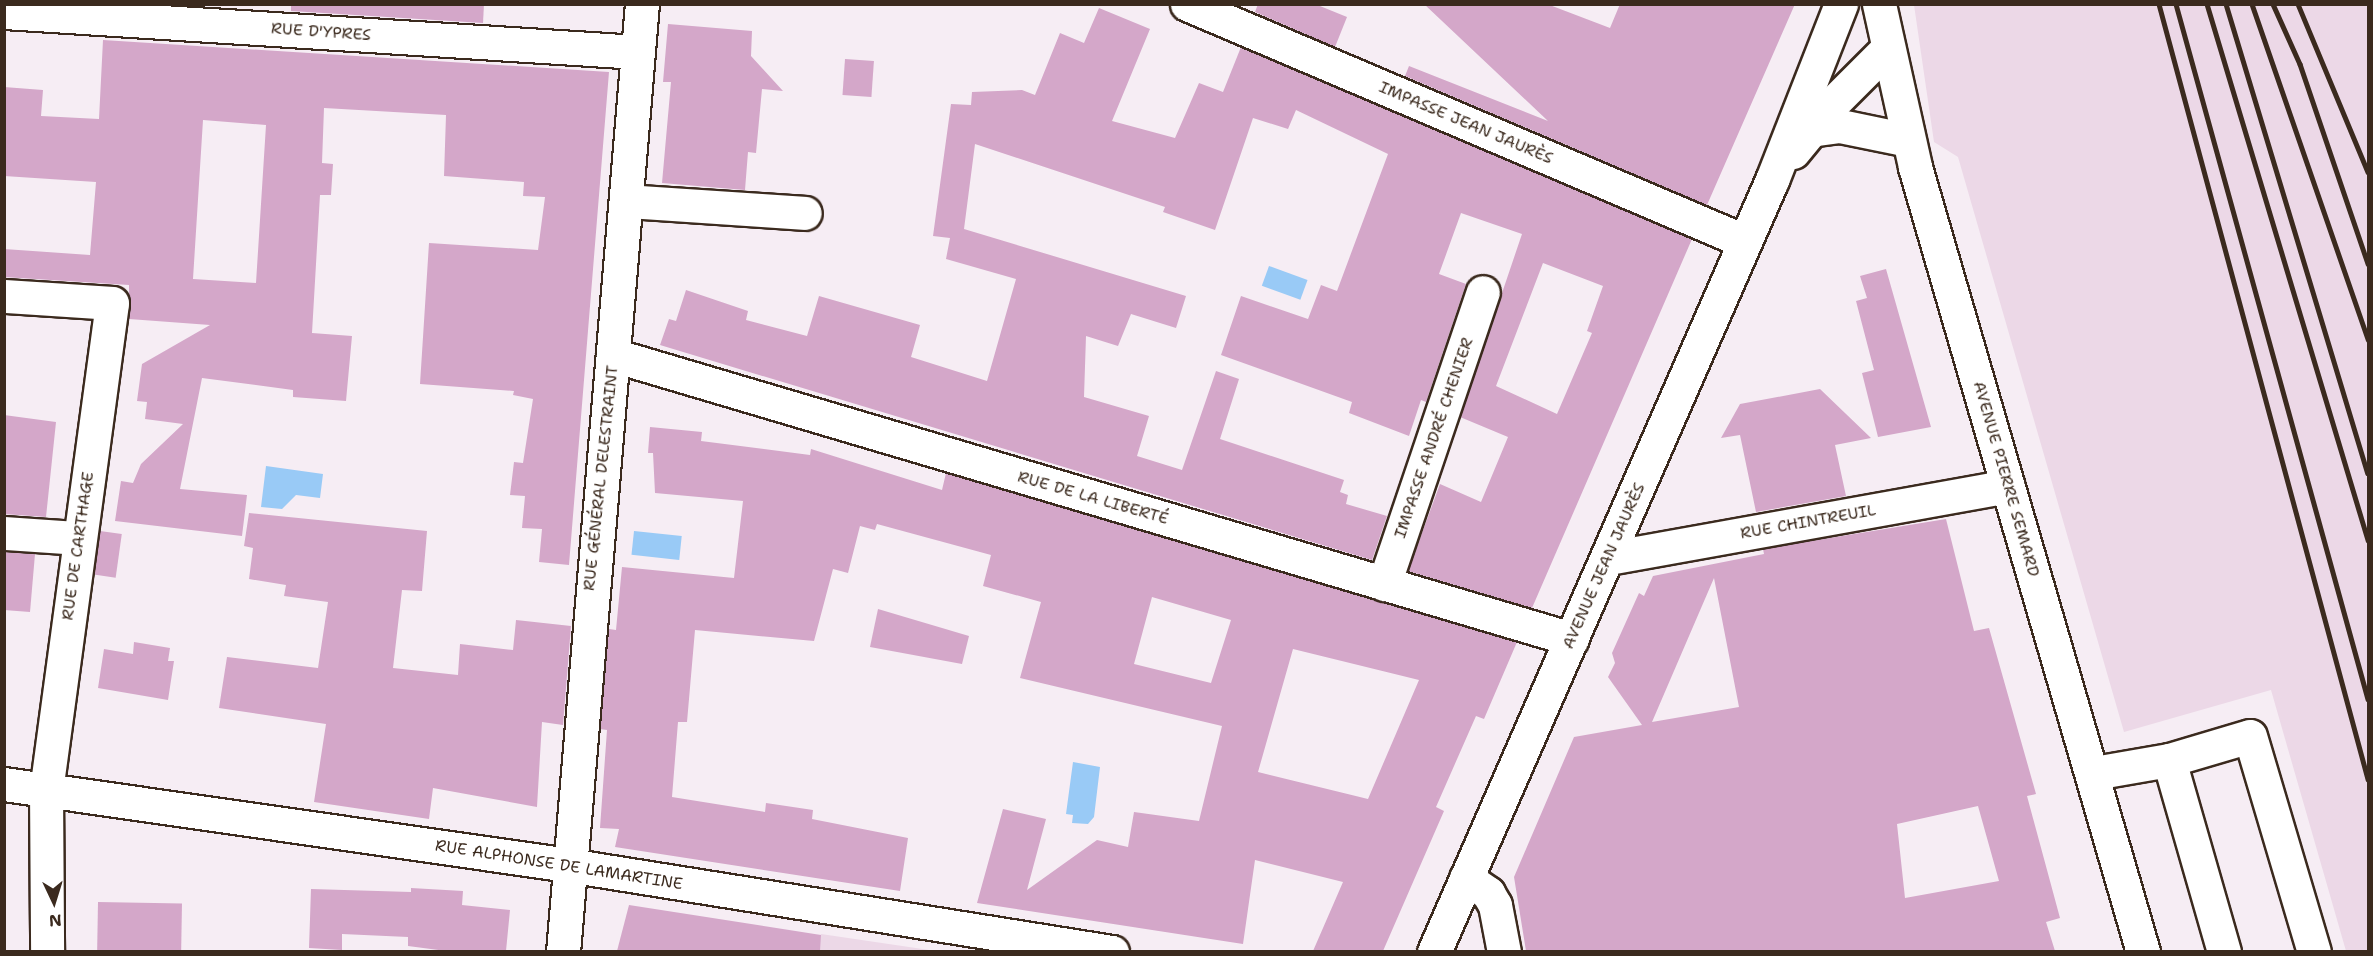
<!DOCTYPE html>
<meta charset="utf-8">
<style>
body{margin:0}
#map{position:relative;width:2373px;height:956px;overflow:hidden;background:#f6edf4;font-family:"Shantell Sans",sans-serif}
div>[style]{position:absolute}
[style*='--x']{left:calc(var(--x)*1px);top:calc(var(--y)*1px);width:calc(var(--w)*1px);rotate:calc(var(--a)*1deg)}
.built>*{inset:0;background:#ecd8e7}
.water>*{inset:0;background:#99caf6;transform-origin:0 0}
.building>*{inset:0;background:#d4a7c9;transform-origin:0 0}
.roads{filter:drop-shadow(2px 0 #3b2a1e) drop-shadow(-2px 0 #3b2a1e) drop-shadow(0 2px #3b2a1e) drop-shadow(0 -2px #3b2a1e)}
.minor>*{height:33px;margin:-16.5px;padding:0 16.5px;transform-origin:16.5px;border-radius:16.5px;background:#fff}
.major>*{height:33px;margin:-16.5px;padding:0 16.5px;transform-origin:16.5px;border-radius:16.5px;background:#fff}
.rail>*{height:4.5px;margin:-2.25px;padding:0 2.25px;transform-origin:2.25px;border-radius:2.25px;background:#3b2a1e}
span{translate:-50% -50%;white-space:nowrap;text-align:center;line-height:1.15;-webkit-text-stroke:5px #fff;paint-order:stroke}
.street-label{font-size:16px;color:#3b2a1e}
.frame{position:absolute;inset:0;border:6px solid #3b2a1e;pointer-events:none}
.north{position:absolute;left:24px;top:872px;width:60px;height:60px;-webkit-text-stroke:4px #fff;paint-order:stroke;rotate:176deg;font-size:16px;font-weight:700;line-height:24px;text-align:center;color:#3b2a1e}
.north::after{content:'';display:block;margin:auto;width:21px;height:27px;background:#3b2a1e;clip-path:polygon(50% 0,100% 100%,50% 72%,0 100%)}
</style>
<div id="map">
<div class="built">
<div style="clip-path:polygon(1914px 5px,2368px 5px,2368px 951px,2346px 951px,2271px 690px,2124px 732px,1958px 157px,1934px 142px)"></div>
<div style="clip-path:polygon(821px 934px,936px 951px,814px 952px)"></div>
</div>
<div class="water">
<div style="left:1269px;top:266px;width:41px;height:21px;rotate:20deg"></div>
<div style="clip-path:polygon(266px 466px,323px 474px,320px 498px,296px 495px,282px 509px,261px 507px)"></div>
<div style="left:634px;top:531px;width:48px;height:24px;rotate:6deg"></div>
<div style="clip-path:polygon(1073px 762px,1100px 767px,1094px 817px,1088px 824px,1072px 823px,1073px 815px,1066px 814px)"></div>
</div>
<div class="building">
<div style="clip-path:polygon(291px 4px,484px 4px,483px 23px,291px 11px)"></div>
<div style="clip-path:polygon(1258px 4px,1315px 4px,1347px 17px,1335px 47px,1255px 12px)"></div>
<div style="clip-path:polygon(1424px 4px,1547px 4px,1610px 28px,1620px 4px,1795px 4px,1707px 205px,1405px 76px,1409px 66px,1548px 121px)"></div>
<div style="clip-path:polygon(evenodd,1099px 8px,1150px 29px,1112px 121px,1175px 138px,1199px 83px,1223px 92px,1241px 47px,1692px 239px,1532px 608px,1408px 571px,1440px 484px,1481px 502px,1508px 437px,1460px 417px,1522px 234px,1461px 213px,1439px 274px,1466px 284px,1426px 402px,1421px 400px,1409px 436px,1349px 413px,1352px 402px,1221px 355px,1241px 296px,1308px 319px,1321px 285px,1337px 291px,1388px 154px,1296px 110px,1288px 129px,1253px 118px,1215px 230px,1163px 212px,1165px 207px,975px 144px,964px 229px,1186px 296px,1176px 328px,1131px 314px,1118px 346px,1086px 336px,1084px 397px,1149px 416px,1137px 456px,1182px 470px,1216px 371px,1239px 379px,1220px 439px,1344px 480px,1340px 492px,1348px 495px,1346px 504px,1387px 516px,1372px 560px,660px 345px,669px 319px,676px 321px,686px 290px,748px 311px,746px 320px,807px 336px,819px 296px,920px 325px,911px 357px,987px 381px,1016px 279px,946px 259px,950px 238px,933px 236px,951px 104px,971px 105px,972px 92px,1022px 90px,1035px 95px,1060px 33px,1084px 43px,1099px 8px,1543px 263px,1603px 286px,1587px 331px,1592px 333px,1557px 414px,1496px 386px,1543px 263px)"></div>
<div style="clip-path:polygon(668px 24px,752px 31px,751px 56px,783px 91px,762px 89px,756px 153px,748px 152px,745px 190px,662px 183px,671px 82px,663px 82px)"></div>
<div style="clip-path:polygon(evenodd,103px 40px,609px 72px,569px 565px,539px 562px,542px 529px,522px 528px,525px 496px,510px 495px,514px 462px,523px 463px,533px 399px,513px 395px,514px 391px,420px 384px,429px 243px,538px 250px,545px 197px,523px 196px,524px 182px,444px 176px,446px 115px,324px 108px,322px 163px,333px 164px,331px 195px,320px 195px,312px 333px,352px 336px,346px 401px,293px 397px,293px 390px,202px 378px,180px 489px,247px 495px,242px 536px,115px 521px,121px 481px,133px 483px,141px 464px,183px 424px,145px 419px,147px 402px,137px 401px,142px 364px,210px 325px,129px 319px,129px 285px,4px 277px,4px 249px,90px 255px,96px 182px,4px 176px,4px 87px,43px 90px,41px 116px,99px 119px,103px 40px,203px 120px,266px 125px,256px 283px,193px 279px,203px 120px)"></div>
<div style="left:845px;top:59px;width:29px;height:36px;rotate:4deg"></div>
<div style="clip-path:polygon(1886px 269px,1931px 427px,1878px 437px,1862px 373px,1874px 370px,1856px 301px,1867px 298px,1860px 276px)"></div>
<div style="clip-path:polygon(1820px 389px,1871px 438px,1835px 445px,1846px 496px,1756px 512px,1740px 435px,1721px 438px,1740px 404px)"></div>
<div style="clip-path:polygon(4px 415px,56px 422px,46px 517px,4px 514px)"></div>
<div style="clip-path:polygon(evenodd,650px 427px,702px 432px,701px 441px,810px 455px,811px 449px,942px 490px,946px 473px,1517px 642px,1484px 719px,1476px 716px,1436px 807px,1444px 811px,1383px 951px,1313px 951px,1343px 882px,1255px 860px,1243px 944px,977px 903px,1003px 809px,1046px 819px,1027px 890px,1097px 840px,1128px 847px,1134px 812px,1199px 821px,1222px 726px,1020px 678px,1041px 602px,983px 586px,991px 555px,877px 524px,875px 530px,860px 526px,848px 573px,833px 569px,814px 641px,695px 630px,687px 722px,678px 722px,672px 797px,765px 812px,766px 803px,813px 810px,812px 819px,908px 838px,900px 891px,615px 847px,619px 829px,600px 828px,607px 730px,600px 729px,609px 629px,616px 630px,622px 567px,734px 578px,743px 501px,655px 493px,653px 453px,648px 453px,650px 427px,1152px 597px,1231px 620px,1211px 683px,1134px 664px,1152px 597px,650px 427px,1293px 649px,1419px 680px,1368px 799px,1258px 772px,1293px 649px)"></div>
<div style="clip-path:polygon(249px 513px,427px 531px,422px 591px,402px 590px,393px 668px,458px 675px,460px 644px,513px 650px,516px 620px,571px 626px,563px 725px,542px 722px,537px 807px,433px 788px,429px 819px,314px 802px,326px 724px,219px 708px,227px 657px,318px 668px,328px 602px,284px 596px,286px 585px,249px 579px,253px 548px,244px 546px)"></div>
<div style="clip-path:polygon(evenodd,1946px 519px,1974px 631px,1989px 628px,2036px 794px,2027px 796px,2060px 918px,2046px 922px,2055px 951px,1526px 951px,1514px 877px,1574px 737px,1642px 725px,1608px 677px,1615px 663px,1612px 653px,1639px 593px,1644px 596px,1653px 576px,1764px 554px,1763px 549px,1946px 519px,1714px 578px,1739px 707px,1652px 722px,1714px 578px,1946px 519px,1978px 806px,1999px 881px,1905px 898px,1897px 824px,1978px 806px)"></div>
<div style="left:100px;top:531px;width:22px;height:44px;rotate:8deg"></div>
<div style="clip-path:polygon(4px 552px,35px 554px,30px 612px,4px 610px)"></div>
<div style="clip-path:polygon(878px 609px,969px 636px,962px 664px,870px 647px)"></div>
<div style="clip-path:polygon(134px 642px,170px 648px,168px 661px,174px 661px,168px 700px,98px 688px,104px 649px,133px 654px)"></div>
<div style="clip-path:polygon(411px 888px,463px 891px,462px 905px,510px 910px,506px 951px,446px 951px,408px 946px,408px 937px,342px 934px,342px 950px,309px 948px,311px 889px,411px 892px)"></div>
<div style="left:98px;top:902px;width:84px;height:49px;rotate:1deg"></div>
<div style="clip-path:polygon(629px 905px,821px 935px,820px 951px,617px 951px)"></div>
</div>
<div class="roads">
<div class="minor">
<div style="--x:1187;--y:4;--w:605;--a:23.05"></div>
<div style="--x:4;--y:12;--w:635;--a:3.61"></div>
<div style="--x:626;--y:201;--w:179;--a:3.8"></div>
<div style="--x:4;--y:296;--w:108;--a:3.7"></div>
<div style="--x:112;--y:303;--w:491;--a:97.7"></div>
<div style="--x:46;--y:790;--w:162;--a:89.6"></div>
<div style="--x:613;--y:355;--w:1000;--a:16.5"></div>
<div style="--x:4;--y:533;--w:74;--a:3.9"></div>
<div style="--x:1608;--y:558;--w:406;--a:-10.2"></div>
<div style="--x:1384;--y:584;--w:308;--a:-71.3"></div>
<div style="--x:2169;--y:760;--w:84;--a:-16.5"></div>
<div style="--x:2250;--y:736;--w:225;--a:73.5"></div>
<div style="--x:2094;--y:773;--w:76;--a:-9.8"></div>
<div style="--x:2169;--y:760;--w:200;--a:74"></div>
<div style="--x:4;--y:784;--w:570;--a:8.17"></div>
<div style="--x:568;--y:865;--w:551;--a:9.09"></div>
<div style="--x:1466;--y:878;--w:27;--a:34"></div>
<div style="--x:1488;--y:893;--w:14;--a:60"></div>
<div style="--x:1495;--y:905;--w:48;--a:79.2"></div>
<div style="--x:563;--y:952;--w:951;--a:-85.24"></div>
</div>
<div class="major">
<div style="--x:1879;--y:4;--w:167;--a:77.5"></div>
<div style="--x:1915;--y:167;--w:817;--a:73.8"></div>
<div style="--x:1810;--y:130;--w:30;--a:-8"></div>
<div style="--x:1840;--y:126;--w:69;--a:11.6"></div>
<div style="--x:1793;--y:152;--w:65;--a:-50.6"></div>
<div style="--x:1834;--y:102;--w:75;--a:-45"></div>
<div style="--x:1434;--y:952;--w:843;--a:-66.36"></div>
<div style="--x:1772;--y:180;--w:189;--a:-68.6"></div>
</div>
</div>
<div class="rail">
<div style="--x:2159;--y:4;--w:803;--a:74.91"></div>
<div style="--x:2176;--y:4;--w:721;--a:74.56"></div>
<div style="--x:2207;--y:4;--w:560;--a:73.28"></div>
<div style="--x:2226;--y:4;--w:490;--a:73.2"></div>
<div style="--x:2252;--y:4;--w:355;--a:70.9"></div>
<div style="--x:2273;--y:4;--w:66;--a:65.8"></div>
<div style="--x:2300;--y:64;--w:211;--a:71.2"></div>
<div style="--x:2298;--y:4;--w:182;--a:67.4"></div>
</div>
<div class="street-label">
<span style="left:321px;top:32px;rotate:4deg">RUE D'YPRES</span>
<span style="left:1466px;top:123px;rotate:23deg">IMPASSE JEAN JAURÈS</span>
<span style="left:1434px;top:438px;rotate:-71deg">IMPASSE ANDRÉ CHENIER</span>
<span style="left:601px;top:478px;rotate:-84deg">RUE GÉNÉRAL DELESTRAINT</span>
<span style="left:2006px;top:479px;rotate:74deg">AVENUE PIERRE SEMARD</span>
<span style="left:1093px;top:498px;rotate:16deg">RUE DE LA LIBERTÉ</span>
<span style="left:1808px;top:522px;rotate:-10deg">RUE CHINTREUIL</span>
<span style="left:78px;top:546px;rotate:-82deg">RUE DE CARTHAGE</span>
<span style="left:1604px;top:566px;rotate:-66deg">AVENUE JEAN JAURÈS</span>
<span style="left:559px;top:865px;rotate:9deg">RUE ALPHONSE DE LAMARTINE</span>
</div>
<div class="frame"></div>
<div class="north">N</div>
</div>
